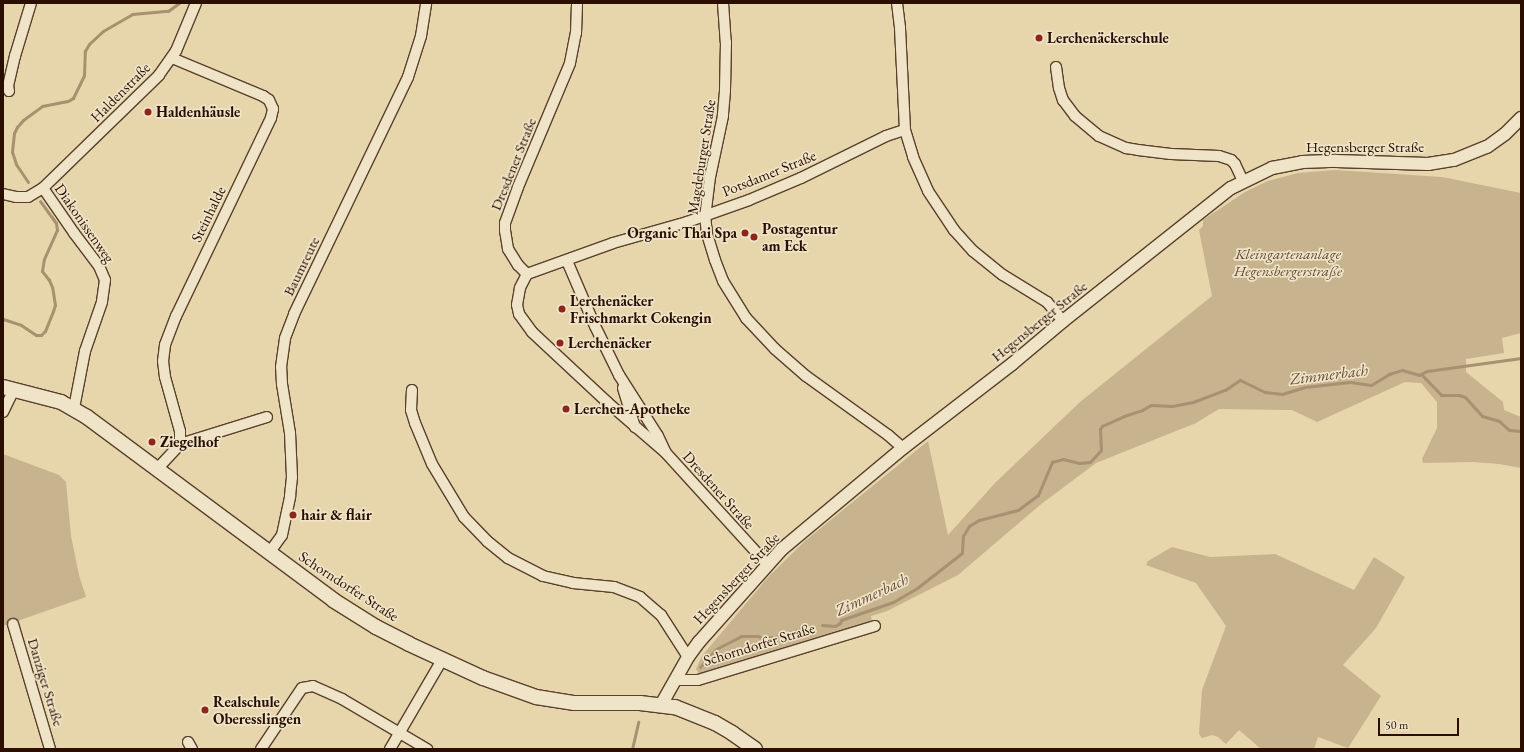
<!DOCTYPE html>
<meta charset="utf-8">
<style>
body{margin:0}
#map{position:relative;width:1524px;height:752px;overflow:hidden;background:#e7d5ab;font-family:"EB Garamond",serif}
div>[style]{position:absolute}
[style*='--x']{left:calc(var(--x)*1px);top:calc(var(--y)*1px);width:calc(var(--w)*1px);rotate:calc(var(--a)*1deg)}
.green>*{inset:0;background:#c7b38e}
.stream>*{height:3px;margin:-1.5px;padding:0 1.5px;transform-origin:1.5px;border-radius:1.5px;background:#a79171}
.roads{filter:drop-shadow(1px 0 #59402b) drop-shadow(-1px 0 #59402b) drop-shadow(0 1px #59402b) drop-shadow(0 -1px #59402b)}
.minor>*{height:10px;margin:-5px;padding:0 5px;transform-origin:5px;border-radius:5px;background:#efe4c8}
.tertiary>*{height:12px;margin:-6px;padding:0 6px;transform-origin:6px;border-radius:6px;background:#efe4c8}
.secondary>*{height:14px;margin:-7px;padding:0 7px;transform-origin:7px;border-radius:7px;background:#efe4c8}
.dots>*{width:11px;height:11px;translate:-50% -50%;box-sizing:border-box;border:2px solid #efe4c8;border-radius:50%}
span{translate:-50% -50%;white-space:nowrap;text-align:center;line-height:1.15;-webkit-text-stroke:3.5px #efe4c8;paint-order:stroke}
.poi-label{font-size:15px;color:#2a0e00;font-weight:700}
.left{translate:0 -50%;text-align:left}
.right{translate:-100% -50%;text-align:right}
.street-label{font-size:15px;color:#2a0e00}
.park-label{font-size:15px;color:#614832;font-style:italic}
.water-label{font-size:16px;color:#624933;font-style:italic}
.frame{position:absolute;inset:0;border:4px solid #2a0e00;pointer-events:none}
.scale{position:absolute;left:1378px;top:718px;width:81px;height:18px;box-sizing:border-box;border:2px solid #2a0e00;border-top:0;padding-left:5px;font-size:12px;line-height:14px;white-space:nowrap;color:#2a0e00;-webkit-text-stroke:3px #efe4c8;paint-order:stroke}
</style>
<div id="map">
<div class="green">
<div style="clip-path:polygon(1335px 170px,1442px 177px,1521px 193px,1521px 333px,1502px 338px,1504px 353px,1466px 359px,1466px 372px,1503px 402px,1504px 410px,1521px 417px,1521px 468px,1499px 464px,1473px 462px,1423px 463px,1422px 459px,1437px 428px,1437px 402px,1421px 383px,1405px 382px,1317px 422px,1292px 410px,1219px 409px,1196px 423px,1096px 463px,1040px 505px,958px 575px,887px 611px,871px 616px,872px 624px,701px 676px,696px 669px,702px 656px,769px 576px,806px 540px,928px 441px,948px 535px,995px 483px,1080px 402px,1212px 296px,1199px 230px,1203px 226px,1203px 220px,1245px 192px,1268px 181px,1298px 173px)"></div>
<div style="clip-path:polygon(3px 454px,59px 475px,66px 482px,71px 536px,79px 575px,86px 597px,3px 626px)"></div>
<div style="clip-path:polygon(1172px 547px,1210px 557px,1275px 554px,1354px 590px,1374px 557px,1405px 577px,1376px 628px,1343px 665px,1381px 696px,1348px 748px,1318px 737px,1314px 749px,1261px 749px,1239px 730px,1226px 744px,1218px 737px,1212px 735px,1202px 738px,1199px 734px,1202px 690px,1226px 626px,1196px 583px,1146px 565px,1148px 561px)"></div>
</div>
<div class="stream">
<div style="--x:28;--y:182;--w:22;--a:-124"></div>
<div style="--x:16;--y:164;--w:13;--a:-108"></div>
<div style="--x:12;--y:152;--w:19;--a:-84"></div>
<div style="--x:14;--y:133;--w:7;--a:-63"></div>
<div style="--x:17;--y:127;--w:9;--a:-49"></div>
<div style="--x:23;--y:120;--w:24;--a:-36"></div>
<div style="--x:42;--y:106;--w:26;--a:-11"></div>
<div style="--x:68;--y:101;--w:6;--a:-31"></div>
<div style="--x:73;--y:98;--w:25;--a:-64"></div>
<div style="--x:84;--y:75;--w:24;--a:-88"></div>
<div style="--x:85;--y:51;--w:8;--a:-60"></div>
<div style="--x:89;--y:44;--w:19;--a:-43"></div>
<div style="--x:103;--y:31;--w:34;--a:-30"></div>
<div style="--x:132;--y:14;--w:36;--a:-5"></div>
<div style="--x:168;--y:11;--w:14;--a:-36"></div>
<div style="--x:3;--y:319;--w:19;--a:18"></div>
<div style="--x:21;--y:325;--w:18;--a:34"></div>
<div style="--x:36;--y:335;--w:5;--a:0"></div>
<div style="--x:41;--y:335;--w:6;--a:-45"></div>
<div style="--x:45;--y:331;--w:22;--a:-68"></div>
<div style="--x:53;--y:311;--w:6;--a:-72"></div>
<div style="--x:55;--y:305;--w:18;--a:-99"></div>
<div style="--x:52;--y:287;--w:8;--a:-113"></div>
<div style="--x:49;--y:280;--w:11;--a:-128"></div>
<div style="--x:42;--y:271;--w:12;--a:-81"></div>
<div style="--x:44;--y:259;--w:32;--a:-66"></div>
<div style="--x:57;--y:230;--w:7;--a:-98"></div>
<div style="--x:56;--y:223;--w:27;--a:-126"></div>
<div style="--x:1421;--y:374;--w:29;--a:46"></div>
<div style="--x:1441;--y:395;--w:18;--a:0"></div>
<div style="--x:1459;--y:395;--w:6;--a:18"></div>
<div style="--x:1465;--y:397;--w:25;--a:48"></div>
<div style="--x:1482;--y:416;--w:18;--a:16"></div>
<div style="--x:1499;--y:421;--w:13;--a:42"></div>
<div style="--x:1509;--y:430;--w:12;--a:5"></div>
<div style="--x:822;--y:625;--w:13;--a:4"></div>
<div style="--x:835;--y:626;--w:6;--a:-31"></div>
<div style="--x:840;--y:623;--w:3;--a:-72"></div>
<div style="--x:841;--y:620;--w:55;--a:-19.1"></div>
<div style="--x:893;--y:602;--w:28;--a:-30"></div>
<div style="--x:917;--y:588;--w:57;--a:-37.9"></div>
<div style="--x:962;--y:553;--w:17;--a:-87"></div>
<div style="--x:963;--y:536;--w:12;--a:-59"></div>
<div style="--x:969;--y:526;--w:12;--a:-31"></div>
<div style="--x:979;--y:520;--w:40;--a:-14.4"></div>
<div style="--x:1018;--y:510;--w:25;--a:-37"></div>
<div style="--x:1038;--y:495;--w:36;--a:-67"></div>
<div style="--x:1052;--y:462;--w:11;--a:-15"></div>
<div style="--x:1063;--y:459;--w:16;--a:14"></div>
<div style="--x:1079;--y:463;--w:11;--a:-5"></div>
<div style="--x:1090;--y:462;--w:16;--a:-47"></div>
<div style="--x:1101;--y:450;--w:21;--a:-93"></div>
<div style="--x:1100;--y:429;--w:4;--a:-56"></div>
<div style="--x:1102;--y:426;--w:24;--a:-24"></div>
<div style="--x:1124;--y:416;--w:19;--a:-18"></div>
<div style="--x:1142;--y:410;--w:10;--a:-29"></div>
<div style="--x:1151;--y:405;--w:21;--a:3"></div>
<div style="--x:1172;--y:406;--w:21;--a:-11"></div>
<div style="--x:1193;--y:402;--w:34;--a:-21"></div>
<div style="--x:1225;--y:390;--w:18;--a:-34"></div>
<div style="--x:1240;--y:380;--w:28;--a:26"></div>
<div style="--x:1265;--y:392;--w:17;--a:7"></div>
<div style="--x:1282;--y:394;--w:24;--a:-17"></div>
<div style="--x:1305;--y:387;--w:45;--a:-6.3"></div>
<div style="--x:1350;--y:382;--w:21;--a:8"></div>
<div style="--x:1371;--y:385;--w:21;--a:-31"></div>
<div style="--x:1389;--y:374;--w:14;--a:-17"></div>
<div style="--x:1402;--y:370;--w:18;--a:16"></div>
<div style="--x:1419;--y:375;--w:9;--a:-27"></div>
<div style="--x:1427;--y:371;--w:95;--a:-7.9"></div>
<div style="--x:700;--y:667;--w:24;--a:-48"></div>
<div style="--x:716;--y:649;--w:28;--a:-27"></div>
<div style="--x:741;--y:636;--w:17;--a:0"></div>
<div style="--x:758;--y:636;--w:4;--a:27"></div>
<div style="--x:762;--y:638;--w:13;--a:-4"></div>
<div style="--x:775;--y:637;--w:37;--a:-17"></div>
<div style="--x:632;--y:749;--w:28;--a:-77"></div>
</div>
<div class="roads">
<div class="minor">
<div style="--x:723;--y:3;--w:39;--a:86"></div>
<div style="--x:726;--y:42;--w:49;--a:91.2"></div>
<div style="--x:725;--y:91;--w:25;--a:95"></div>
<div style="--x:723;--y:116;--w:62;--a:102"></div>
<div style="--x:710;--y:177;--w:38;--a:97"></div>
<div style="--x:705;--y:215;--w:19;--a:84"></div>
<div style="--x:707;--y:234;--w:27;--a:73"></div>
<div style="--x:715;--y:260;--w:22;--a:69"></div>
<div style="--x:723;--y:281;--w:44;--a:58.1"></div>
<div style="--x:746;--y:318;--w:42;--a:46.9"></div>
<div style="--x:775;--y:349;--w:41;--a:41.1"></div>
<div style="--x:806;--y:376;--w:101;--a:35.7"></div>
<div style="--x:888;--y:435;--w:20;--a:41"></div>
<div style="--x:897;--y:3;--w:25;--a:83"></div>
<div style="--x:900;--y:28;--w:102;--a:87.2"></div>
<div style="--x:905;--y:130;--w:28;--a:73"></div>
<div style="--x:913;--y:157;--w:37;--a:66"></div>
<div style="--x:928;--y:191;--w:47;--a:56.3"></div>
<div style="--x:954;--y:230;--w:28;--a:48"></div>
<div style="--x:973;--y:251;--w:38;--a:39"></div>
<div style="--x:1003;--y:275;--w:52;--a:31.5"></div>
<div style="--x:1047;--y:302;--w:25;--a:50"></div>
<div style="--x:172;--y:58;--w:99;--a:22.7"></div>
<div style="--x:263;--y:96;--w:7;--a:34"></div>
<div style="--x:269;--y:100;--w:10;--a:66"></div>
<div style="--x:273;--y:109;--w:9;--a:103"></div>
<div style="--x:271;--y:118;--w:220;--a:115.6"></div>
<div style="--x:176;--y:316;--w:31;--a:111"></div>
<div style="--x:165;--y:345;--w:16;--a:97"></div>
<div style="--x:163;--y:361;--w:16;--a:83"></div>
<div style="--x:165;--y:377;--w:56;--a:74.5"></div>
<div style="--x:180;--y:431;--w:13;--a:90"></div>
<div style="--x:1056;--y:67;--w:21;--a:82"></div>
<div style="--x:1059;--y:88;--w:13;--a:72"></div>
<div style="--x:1063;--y:100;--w:20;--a:53"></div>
<div style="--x:1075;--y:116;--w:31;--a:40"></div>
<div style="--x:1099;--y:136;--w:30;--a:24"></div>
<div style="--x:1126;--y:148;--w:12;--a:9"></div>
<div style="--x:1138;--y:150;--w:33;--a:7"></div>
<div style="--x:1171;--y:154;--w:48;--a:2.4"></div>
<div style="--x:1219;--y:156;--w:13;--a:18"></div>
<div style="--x:1231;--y:160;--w:6;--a:45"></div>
<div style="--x:1235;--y:164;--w:19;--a:65"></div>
<div style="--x:9;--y:91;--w:5;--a:-101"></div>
<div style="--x:8;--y:86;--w:31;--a:-77"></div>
<div style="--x:15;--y:56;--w:55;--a:-73.2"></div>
<div style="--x:43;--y:188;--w:55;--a:55.4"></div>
<div style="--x:74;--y:233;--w:41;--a:52.9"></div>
<div style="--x:99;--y:266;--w:15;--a:67"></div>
<div style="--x:105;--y:280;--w:22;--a:98"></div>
<div style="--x:102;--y:302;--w:52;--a:109.1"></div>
<div style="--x:85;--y:351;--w:58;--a:100.9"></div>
<div style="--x:3;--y:194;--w:13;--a:13"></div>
<div style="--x:16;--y:197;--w:12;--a:0"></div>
<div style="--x:28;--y:197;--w:17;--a:-31"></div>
<div style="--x:43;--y:188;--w:162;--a:-44.2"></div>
<div style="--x:159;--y:75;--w:29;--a:-55"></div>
<div style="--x:176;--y:51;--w:52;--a:-67.4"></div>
<div style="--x:567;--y:261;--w:71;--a:66.7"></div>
<div style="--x:595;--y:326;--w:55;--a:63.9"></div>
<div style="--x:619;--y:375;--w:72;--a:57.4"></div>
<div style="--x:658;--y:436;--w:17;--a:65"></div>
<div style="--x:527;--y:274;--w:91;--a:-19.8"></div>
<div style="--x:613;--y:243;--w:77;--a:-15.8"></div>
<div style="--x:687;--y:222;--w:66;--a:-19.5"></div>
<div style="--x:749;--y:200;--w:56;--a:-22.9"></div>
<div style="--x:801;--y:178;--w:95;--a:-26.3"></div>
<div style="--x:886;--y:136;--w:20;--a:-18"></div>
<div style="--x:527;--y:274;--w:16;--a:117"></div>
<div style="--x:520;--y:288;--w:17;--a:100"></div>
<div style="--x:517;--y:305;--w:9;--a:77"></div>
<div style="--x:519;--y:314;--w:22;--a:54"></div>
<div style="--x:532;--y:332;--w:103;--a:43"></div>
<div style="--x:607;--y:402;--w:78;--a:40.8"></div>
<div style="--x:666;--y:453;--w:150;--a:47.7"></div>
<div style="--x:527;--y:274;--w:13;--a:-135"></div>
<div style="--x:518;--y:265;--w:19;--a:-122"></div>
<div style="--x:508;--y:249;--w:18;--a:-99"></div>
<div style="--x:505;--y:231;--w:8;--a:-90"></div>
<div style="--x:505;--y:223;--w:38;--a:-70"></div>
<div style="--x:518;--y:187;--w:134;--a:-67.2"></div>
<div style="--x:570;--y:63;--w:31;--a:-79"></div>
<div style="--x:576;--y:33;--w:30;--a:-88"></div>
<div style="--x:623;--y:388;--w:41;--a:72.9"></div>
<div style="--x:412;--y:390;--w:20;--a:93"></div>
<div style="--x:411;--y:410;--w:14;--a:73"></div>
<div style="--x:415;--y:423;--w:44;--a:67.5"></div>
<div style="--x:432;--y:464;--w:62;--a:58.9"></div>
<div style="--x:464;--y:517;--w:33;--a:46"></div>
<div style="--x:487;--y:541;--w:27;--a:39"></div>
<div style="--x:508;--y:558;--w:39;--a:27"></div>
<div style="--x:543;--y:576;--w:31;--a:13"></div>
<div style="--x:573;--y:583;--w:41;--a:5.6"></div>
<div style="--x:614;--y:587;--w:28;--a:21"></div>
<div style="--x:640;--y:597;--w:28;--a:41"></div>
<div style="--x:661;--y:615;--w:50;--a:57.3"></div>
<div style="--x:3;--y:412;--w:25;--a:-64"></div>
<div style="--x:158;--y:468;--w:33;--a:-47"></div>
<div style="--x:180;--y:444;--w:91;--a:-17.2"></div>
<div style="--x:269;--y:553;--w:22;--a:-54"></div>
<div style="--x:282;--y:535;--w:40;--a:-78"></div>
<div style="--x:290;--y:496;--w:19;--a:-84"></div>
<div style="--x:292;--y:477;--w:44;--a:-92.6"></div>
<div style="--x:290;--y:433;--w:50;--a:-99.3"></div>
<div style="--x:282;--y:384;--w:17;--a:-93"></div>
<div style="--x:281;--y:367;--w:29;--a:-82"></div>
<div style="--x:285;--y:338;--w:26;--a:-69"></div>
<div style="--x:294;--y:314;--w:263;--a:-64.3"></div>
<div style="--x:408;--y:77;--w:43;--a:-72.4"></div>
<div style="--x:421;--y:36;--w:33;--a:-81"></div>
<div style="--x:13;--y:624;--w:130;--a:73.5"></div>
<div style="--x:676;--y:680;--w:22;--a:0"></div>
<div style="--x:698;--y:680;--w:185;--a:-17"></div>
<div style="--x:188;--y:742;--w:8;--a:60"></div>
<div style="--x:261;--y:749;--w:73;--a:-56.1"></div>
<div style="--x:302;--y:688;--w:11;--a:-10"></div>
<div style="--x:313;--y:686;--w:32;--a:24"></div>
<div style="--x:342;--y:699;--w:99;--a:30.5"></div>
<div style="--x:390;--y:749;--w:103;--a:-59.7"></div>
</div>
<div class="tertiary">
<div style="--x:661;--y:705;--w:55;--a:-60.6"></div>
<div style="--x:688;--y:657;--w:19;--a:-54"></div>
<div style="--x:699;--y:642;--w:125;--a:-48.3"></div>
<div style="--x:782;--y:549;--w:158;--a:-39.9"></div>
<div style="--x:903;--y:448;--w:138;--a:-37.6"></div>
<div style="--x:1012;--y:364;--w:67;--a:-40.1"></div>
<div style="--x:1063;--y:321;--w:214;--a:-38.4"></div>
<div style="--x:1231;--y:188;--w:46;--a:-26"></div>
<div style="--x:1272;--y:168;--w:31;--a:-11"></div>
<div style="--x:1302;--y:162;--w:34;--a:-2"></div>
<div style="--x:1336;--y:161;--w:92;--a:1.9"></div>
<div style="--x:1428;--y:164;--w:26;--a:-9"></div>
<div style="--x:1454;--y:160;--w:35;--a:-22"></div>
<div style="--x:1487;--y:147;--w:22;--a:-36"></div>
<div style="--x:1505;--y:134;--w:23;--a:-45"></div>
</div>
<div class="secondary">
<div style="--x:3;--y:387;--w:60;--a:14.5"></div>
<div style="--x:61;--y:402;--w:30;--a:30"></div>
<div style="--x:87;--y:417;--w:307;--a:36.6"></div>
<div style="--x:333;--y:600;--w:51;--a:32.1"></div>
<div style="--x:376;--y:627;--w:37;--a:27"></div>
<div style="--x:409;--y:644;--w:81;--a:24.7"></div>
<div style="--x:483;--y:678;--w:56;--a:19.7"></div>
<div style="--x:536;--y:697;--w:39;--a:9"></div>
<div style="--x:575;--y:703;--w:65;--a:0"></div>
<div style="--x:640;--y:703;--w:35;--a:7"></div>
<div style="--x:675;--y:707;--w:43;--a:21.8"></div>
<div style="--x:715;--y:723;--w:20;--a:30"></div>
<div style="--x:732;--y:733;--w:28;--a:35"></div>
</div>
</div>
<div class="dots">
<div style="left:1039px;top:38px;background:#8f2418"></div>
<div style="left:148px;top:112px;background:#8f2418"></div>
<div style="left:745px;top:233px;background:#8f2418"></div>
<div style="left:754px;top:237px;background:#8f2418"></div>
<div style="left:562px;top:309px;background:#8f2418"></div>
<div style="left:560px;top:343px;background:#8f2418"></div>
<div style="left:566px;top:409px;background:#8f2418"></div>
<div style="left:152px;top:442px;background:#8f2418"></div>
<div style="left:293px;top:515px;background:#8f2418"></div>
<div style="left:205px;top:710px;background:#8f2418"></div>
</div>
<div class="poi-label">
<span class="left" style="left:1047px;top:38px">Lerchenäckerschule</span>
<span class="left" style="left:156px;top:112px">Haldenhäusle</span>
<span class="left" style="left:762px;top:237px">Postagentur<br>am Eck</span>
<span class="right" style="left:737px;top:233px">Organic Thai Spa</span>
<span class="left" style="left:570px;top:309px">Lerchenäcker<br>Frischmarkt Cokengin</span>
<span class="left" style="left:568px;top:343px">Lerchenäcker</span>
<span class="left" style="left:574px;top:409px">Lerchen-Apotheke</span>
<span class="left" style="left:160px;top:442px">Ziegelhof</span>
<span class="left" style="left:301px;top:515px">hair &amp; flair</span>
<span class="left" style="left:213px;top:710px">Realschule<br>Oberesslingen</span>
</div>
<div class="street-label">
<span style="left:120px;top:92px;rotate:-45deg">Haldenstraße</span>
<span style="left:1365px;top:147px">Hegensberger Straße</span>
<span style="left:701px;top:157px;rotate:-81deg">Magdeburger Straße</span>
<span style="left:513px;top:164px;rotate:-68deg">Dresdener Straße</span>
<span style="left:769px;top:173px;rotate:-22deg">Potsdamer Straße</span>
<span style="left:208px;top:214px;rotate:-64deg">Steinhalde</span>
<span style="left:85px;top:223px;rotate:55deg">Diakonissenweg</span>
<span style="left:301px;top:266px;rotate:-64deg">Baumreute</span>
<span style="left:1039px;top:321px;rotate:-39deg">Hegensberger Straße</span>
<span style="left:719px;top:490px;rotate:48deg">Dresdener Straße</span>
<span style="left:736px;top:578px;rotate:-47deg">Hegensberger Straße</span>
<span style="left:349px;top:586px;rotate:33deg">Schorndorfer Straße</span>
<span style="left:759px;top:644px;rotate:-17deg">Schorndorfer Straße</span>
<span style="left:46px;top:682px;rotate:73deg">Danziger Straße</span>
</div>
<div class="park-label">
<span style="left:1288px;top:262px">Kleingartenanlage<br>Hegensbergerstraße</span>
</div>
<div class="water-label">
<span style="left:1329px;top:375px;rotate:-7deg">Zimmerbach</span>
<span style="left:872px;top:595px;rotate:-25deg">Zimmerbach</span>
</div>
<div class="frame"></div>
<div class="scale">50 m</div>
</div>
